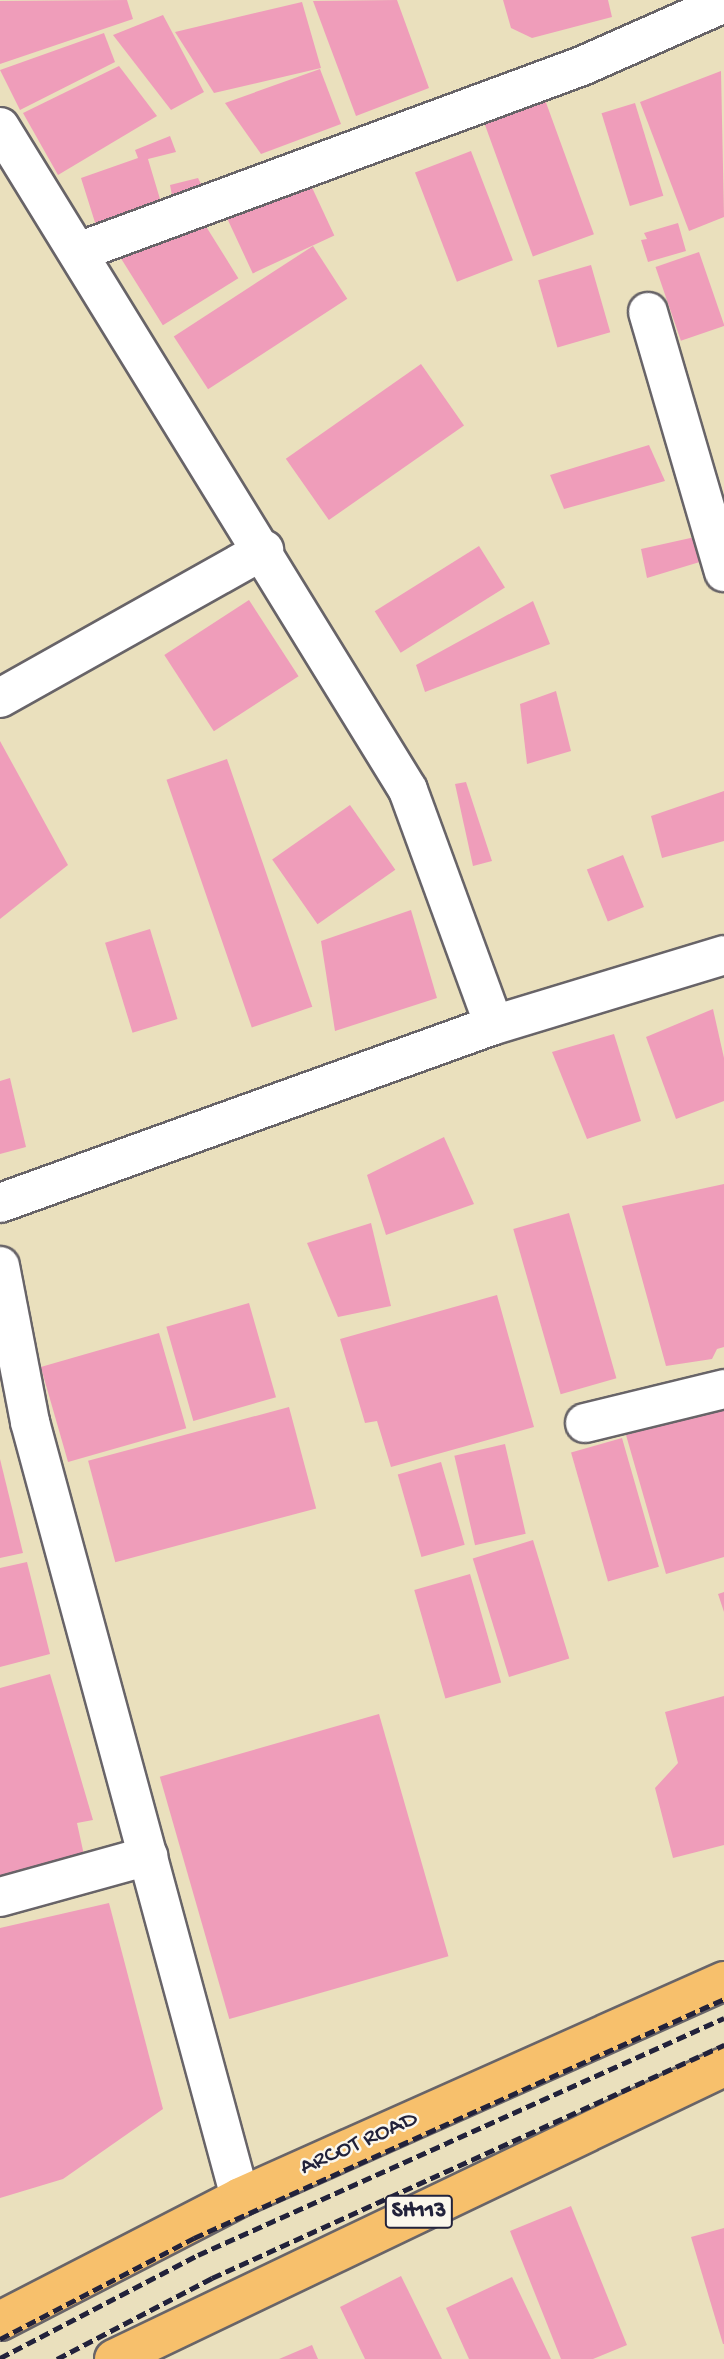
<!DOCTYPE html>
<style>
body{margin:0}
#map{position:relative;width:724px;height:2359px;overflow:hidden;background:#eae0bd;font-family:"Gochi Hand",sans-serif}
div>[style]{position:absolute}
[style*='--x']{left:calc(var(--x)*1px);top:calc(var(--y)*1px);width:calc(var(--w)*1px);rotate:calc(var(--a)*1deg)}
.building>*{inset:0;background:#ef9dba;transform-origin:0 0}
.roads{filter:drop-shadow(2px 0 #686468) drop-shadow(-2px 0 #686468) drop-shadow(0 2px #686468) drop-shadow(0 -2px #686468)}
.street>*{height:38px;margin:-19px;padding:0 19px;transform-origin:19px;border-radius:19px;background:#fff}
.primary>*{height:38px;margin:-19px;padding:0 19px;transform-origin:19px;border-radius:19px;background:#f7c06c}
.rail>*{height:5px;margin-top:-2.5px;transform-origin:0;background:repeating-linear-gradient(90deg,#22223b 0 10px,transparent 0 15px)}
span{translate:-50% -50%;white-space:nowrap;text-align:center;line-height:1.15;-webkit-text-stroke:5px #fbf7ec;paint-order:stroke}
.shield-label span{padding:2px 5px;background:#fbf7ec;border:2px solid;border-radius:5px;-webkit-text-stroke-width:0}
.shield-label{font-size:23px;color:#22223b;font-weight:700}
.street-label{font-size:24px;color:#22223b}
</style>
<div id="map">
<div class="building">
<div style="clip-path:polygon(127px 0,133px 19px,0 64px,0 1px)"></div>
<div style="clip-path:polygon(397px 0,429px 88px,356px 116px,313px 1px)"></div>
<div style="clip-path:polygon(503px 0,608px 0,612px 17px,532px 38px,511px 28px)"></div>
<div style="clip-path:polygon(302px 2px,321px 68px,214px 93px,175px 32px)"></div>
<div style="clip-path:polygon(163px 15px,204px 92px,171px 110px,113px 35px)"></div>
<div style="clip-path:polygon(104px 33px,115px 62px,20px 110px,0 70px)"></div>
<div style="clip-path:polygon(119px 66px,157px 116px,58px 175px,23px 113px)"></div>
<div style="clip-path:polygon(320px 69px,341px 124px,261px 154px,225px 103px)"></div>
<div style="clip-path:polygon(721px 71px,724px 217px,689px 231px,640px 102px)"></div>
<div style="left:544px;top:97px;width:146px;height:65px;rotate:70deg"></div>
<div style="left:635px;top:103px;width:97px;height:35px;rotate:73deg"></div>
<div style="clip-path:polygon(170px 136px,176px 152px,148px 159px,163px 209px,98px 232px,81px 178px,138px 158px,135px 150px)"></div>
<div style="left:471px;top:151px;width:117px;height:60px;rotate:69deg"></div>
<div style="clip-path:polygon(198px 178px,207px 196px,174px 206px,170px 185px)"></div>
<div style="left:309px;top:181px;width:60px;height:90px;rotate:65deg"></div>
<div style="left:197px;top:212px;width:78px;height:89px;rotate:58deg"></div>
<div style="clip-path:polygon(678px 223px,686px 251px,648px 262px,641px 240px,647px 239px,644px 233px)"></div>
<div style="left:313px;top:246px;width:63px;height:166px;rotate:57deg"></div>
<div style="left:699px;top:252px;width:78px;height:46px;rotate:71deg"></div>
<div style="left:591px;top:265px;width:70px;height:55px;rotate:74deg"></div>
<div style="left:421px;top:364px;width:75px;height:165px;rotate:55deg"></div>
<div style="clip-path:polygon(649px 445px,665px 481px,564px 509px,550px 475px)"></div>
<div style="clip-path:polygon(695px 537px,703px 561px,647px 578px,641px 549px)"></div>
<div style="left:479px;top:546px;width:49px;height:123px;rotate:58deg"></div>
<div style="left:249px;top:600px;width:91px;height:101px;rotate:57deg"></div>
<div style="clip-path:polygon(533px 601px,550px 644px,425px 692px,416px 665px)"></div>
<div style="clip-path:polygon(556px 691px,571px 751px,527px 764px,520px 704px)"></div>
<div style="clip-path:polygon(0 741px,68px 865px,0 919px)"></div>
<div style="left:227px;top:759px;width:262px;height:64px;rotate:71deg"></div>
<div style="clip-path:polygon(466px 782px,492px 861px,473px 866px,455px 784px)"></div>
<div style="clip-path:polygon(724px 791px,724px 841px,662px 858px,651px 816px)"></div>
<div style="left:350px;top:805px;width:79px;height:95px;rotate:55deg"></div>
<div style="left:623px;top:855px;width:56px;height:39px;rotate:68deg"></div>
<div style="clip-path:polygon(411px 910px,437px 998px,335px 1031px,321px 941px)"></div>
<div style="left:150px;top:929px;width:94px;height:47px;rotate:73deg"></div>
<div style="clip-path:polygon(713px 1009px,724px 1058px,724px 1101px,676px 1119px,646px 1037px)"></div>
<div style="clip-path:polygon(614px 1034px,641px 1121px,587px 1139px,552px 1052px)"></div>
<div style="clip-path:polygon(10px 1078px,26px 1147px,0 1154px,0 1081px)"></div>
<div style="clip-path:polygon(444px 1137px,474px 1204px,386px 1235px,367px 1175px)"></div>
<div style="clip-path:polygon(724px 1184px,724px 1347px,717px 1349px,712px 1359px,666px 1366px,622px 1206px)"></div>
<div style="left:569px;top:1213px;width:172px;height:58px;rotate:74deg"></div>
<div style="clip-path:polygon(371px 1223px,391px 1306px,338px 1317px,307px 1243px)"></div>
<div style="clip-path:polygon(497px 1295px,534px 1427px,391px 1467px,377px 1421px,365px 1423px,340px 1339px)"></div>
<div style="left:249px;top:1303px;width:98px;height:86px;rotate:74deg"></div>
<div style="left:159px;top:1333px;width:99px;height:123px;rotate:74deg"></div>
<div style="left:289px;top:1407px;width:105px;height:208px;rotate:75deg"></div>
<div style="clip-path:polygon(724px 1408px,724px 1557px,666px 1574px,626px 1435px)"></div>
<div style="left:622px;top:1438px;width:134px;height:53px;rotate:74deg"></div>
<div style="left:505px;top:1444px;width:92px;height:52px;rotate:77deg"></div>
<div style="clip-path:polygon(0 1459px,23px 1553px,0 1558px)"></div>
<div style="left:441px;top:1462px;width:86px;height:45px;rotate:74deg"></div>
<div style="left:533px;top:1540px;width:124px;height:63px;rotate:73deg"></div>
<div style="clip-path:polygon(27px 1562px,50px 1654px,0 1667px,0 1568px)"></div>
<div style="left:470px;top:1574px;width:113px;height:58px;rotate:74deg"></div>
<div style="clip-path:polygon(724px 1592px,724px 1612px,718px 1594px)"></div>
<div style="clip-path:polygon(50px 1674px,93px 1820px,77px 1823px,84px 1855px,0 1876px,0 1688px)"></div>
<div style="clip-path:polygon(724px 1696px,724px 1845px,673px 1858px,655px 1788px,678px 1763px,665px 1712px)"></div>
<div style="left:379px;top:1714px;width:252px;height:228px;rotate:74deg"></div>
<div style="clip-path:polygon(109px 1903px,163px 2109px,63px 2179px,0 2198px,0 1928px)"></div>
<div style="clip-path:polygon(571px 2206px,627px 2345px,593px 2359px,561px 2359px,510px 2231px)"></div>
<div style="clip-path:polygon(724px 2228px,724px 2344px,723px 2344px,691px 2237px)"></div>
<div style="clip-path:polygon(401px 2276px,442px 2359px,365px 2359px,340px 2307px)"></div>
<div style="clip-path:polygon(512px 2277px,551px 2359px,469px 2359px,446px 2308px)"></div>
<div style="clip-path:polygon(312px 2345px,318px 2359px,279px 2359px)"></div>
</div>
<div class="roads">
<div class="street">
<div style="--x:0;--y:127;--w:778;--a:58.39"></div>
<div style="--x:408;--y:790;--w:250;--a:69.9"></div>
<div style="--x:78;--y:252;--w:537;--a:-20.26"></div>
<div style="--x:582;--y:66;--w:155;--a:-23.9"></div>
<div style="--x:648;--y:312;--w:271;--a:73.7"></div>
<div style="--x:0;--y:698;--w:303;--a:-29.3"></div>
<div style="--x:0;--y:1203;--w:525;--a:-19.82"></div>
<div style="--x:494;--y:1025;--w:240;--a:-16.9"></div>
<div style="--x:0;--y:1266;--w:159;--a:79.1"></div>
<div style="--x:30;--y:1422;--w:803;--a:74.84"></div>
<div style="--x:585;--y:1423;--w:143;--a:-13.7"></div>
<div style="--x:0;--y:1897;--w:154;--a:-15.5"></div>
</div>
<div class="primary">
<div style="--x:0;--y:2321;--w:270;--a:-27.3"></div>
<div style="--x:240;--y:2197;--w:530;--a:-24.05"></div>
<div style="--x:114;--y:2359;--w:676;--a:-25.58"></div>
</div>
</div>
<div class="rail">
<div style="--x:0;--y:2339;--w:219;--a:-27.5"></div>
<div style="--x:194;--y:2238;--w:581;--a:-24.27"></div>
<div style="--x:0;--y:2358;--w:223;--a:-27.5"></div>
<div style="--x:198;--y:2255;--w:577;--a:-24.25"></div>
<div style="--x:57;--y:2359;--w:175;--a:-27.6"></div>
<div style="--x:212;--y:2278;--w:563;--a:-24.47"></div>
</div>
<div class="shield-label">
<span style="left:419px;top:2212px">SH113</span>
</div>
<div class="street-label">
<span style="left:359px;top:2144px;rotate:-24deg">ARCOT ROAD</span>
</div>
</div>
